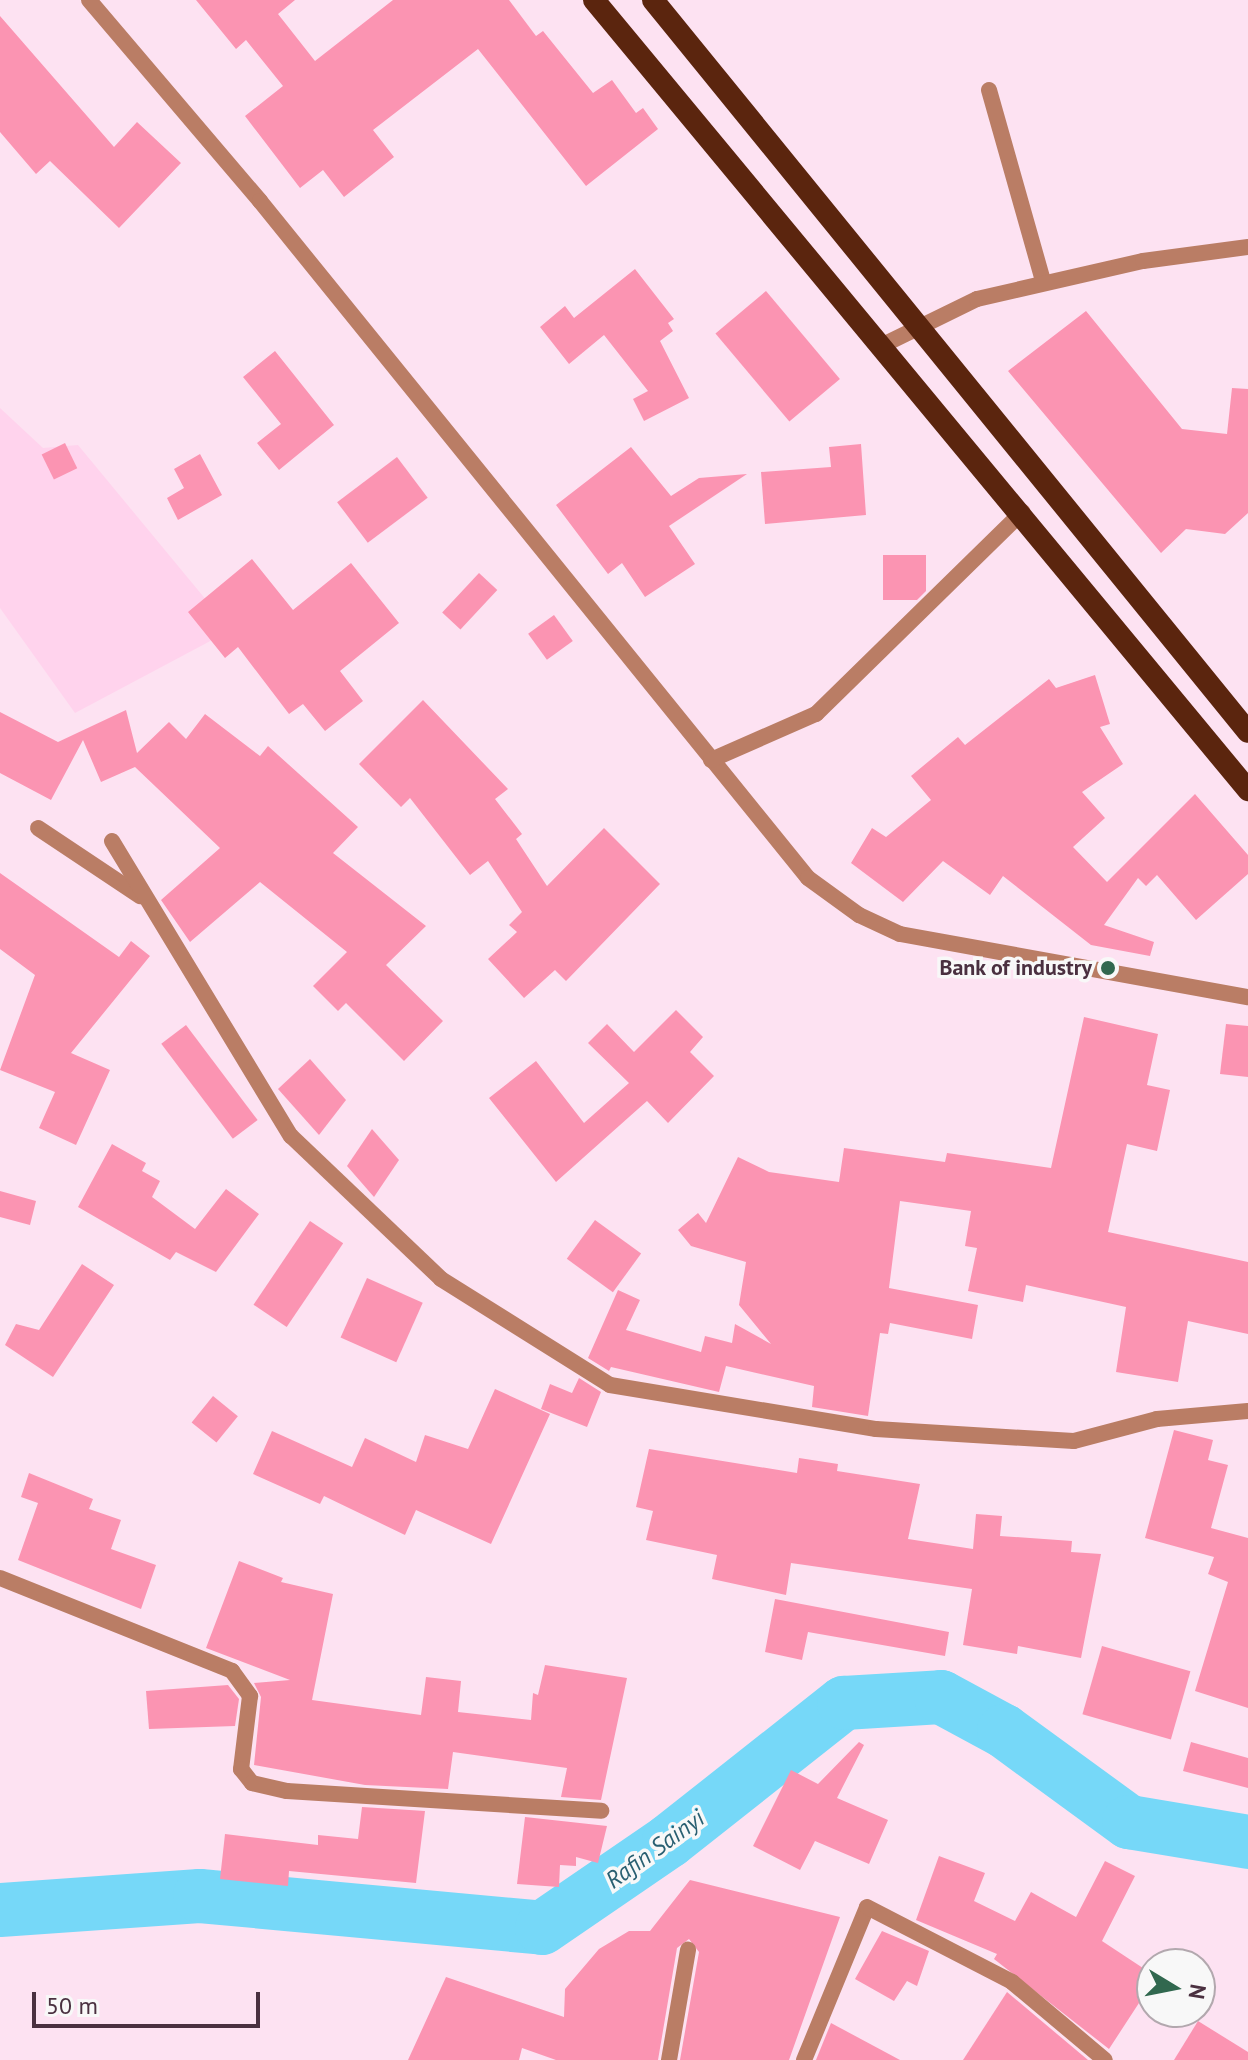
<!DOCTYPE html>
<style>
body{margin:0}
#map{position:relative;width:1248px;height:2060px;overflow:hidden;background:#fde2f2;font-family:"PT Sans",sans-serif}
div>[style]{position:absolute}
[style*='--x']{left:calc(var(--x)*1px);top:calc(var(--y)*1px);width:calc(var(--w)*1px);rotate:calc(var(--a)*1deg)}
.built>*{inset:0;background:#ffd3ed}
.river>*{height:54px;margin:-27px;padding:0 27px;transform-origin:27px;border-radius:27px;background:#76d8f8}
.building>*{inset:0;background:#fb94b2;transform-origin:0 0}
.service>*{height:16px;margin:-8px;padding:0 8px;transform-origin:8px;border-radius:8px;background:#ba7d65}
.minor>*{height:16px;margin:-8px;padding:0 8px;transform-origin:8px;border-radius:8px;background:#ba7d65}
.trunk>*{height:22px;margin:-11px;padding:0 11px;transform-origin:11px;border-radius:11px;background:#5b250e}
.dots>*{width:22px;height:22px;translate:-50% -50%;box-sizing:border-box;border:4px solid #f8f8f8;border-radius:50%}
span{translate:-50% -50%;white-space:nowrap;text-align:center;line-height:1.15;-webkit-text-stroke:7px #f8f8f8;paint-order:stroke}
.poi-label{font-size:22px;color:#4a3040;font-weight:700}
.right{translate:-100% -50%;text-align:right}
.water-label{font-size:24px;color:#295f71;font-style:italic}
.north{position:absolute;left:1136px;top:1948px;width:80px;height:80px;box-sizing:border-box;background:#f8f8f8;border:2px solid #b2a8ae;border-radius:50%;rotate:100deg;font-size:22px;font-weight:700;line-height:32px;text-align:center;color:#4a3040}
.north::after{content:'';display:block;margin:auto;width:28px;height:36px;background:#31684f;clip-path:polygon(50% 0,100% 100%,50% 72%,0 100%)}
.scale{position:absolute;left:32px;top:1992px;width:228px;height:36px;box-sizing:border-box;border:4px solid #4a3040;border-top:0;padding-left:10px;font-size:24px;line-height:28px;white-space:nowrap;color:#4a3040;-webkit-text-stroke:6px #f8f8f8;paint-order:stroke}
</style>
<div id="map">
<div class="built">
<div style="clip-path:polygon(0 408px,43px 448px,78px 445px,231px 630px,75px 713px,0 608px)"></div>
</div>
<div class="river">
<div style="--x:0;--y:1910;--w:200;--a:-4"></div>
<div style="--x:200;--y:1896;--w:343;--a:5.3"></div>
<div style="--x:542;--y:1928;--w:154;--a:-34.4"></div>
<div style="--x:669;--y:1841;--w:223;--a:-38.3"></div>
<div style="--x:844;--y:1703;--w:97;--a:-3.5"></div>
<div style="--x:941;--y:1697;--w:72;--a:28.4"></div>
<div style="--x:1004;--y:1731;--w:155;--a:36.1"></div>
<div style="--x:1129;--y:1822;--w:121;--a:9.5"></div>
</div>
<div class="building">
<div style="clip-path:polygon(196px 0,295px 0,278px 14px,315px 61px,393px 0,509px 0,536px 36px,543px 31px,593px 93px,612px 80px,636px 113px,643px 108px,658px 129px,586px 186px,478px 49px,373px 130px,394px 157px,344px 197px,323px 170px,300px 188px,245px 116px,283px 86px,246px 40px,236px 49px)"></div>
<div style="clip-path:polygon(0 16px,114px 147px,137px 122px,181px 163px,119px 228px,50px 161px,36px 174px,0 132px)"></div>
<div style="clip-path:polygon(635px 269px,674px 319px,668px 323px,673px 331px,660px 341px,689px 398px,644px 421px,633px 399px,648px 391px,604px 335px,569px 364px,540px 327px,565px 306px,574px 318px)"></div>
<div style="left:766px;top:291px;width:115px;height:66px;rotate:50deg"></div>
<div style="clip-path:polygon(1086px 311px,1182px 429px,1227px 434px,1232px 388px,1248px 389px,1248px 513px,1225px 534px,1186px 529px,1161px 553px,1008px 371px)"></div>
<div style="clip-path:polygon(275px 351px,334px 425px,279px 470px,257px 443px,281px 424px,243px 377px)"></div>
<div style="left:65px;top:443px;width:28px;height:26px;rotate:64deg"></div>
<div style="clip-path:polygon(861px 444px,866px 515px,765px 524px,761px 472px,831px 467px,829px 447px)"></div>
<div style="clip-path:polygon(631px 447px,671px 496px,699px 478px,747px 474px,669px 526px,695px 564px,645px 597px,622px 563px,608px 574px,556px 505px)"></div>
<div style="clip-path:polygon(200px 454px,222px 495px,178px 520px,167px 498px,184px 488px,174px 469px)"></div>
<div style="left:397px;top:457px;width:51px;height:75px;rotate:53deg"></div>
<div style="clip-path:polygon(883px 555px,926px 555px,926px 591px,917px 600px,883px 600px)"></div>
<div style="clip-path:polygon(252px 559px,293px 610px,351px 563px,399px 623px,340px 671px,363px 701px,325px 731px,303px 704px,289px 714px,238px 647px,225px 658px,188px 612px)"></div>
<div style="left:479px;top:573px;width:25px;height:54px;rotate:43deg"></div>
<div style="left:554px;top:615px;width:32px;height:32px;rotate:54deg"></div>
<div style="clip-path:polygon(1095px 675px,1110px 724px,1100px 727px,1123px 764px,1082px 792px,1105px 818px,1073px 847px,1107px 882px,1195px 794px,1248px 855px,1248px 874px,1196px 920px,1157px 875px,1146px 886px,1138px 878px,1104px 925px,1154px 942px,1150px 956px,1091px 945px,1003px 876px,990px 895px,943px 861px,903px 902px,851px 863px,872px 828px,886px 837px,931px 800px,911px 776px,958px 737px,965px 745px,1049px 679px,1056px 688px)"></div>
<div style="clip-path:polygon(423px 700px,508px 789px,495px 799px,522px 834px,516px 839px,547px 886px,604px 828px,660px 884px,566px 981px,555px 970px,524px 998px,488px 959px,517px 932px,509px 925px,522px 912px,488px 861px,470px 875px,410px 798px,401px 807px,359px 764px)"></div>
<div style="clip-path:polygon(126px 710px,137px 753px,169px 722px,186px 739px,205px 714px,260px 756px,268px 746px,358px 827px,333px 853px,426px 926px,386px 965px,443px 1021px,404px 1061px,346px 1003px,338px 1011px,313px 986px,347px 952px,260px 882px,190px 942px,161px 900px,220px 848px,135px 767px,101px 782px,83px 740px,51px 800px,0 773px,0 712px,58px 742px)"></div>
<div style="clip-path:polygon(0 873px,119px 957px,131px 941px,150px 956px,71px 1053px,110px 1070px,76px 1145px,39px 1128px,55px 1092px,0 1070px,35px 975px,0 949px)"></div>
<div style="clip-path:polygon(676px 1010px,703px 1037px,690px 1052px,714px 1076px,668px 1123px,647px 1101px,556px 1182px,489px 1098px,536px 1061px,584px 1123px,629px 1083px,588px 1043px,607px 1024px,634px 1052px)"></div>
<div style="clip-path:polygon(1084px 1017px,1158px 1034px,1147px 1085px,1170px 1090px,1157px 1151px,1127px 1144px,1108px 1232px,1248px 1262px,1248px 1334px,1188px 1321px,1178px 1382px,1116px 1372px,1126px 1307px,1026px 1285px,1023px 1302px,968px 1291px,977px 1248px,965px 1246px,971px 1211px,900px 1201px,889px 1288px,978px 1305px,972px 1339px,890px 1323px,888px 1334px,880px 1333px,868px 1416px,812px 1407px,814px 1386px,726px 1366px,719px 1392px,611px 1367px,609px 1371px,588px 1358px,618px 1290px,640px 1300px,626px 1330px,701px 1352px,705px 1336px,732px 1343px,735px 1324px,771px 1344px,739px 1305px,746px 1262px,691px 1246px,678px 1230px,698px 1213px,706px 1223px,738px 1157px,769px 1172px,839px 1182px,844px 1148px,945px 1162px,947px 1153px,1051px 1168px)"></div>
<div style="clip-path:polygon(1226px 1024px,1248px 1026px,1248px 1077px,1220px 1074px)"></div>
<div style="left:186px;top:1025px;width:119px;height:31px;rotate:53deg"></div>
<div style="clip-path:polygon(310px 1059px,346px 1100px,319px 1135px,278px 1089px)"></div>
<div style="clip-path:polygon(372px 1129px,399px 1160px,374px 1197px,347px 1166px)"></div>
<div style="clip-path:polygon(112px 1144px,146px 1163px,142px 1171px,160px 1181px,152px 1197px,195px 1229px,226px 1189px,259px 1214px,216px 1272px,176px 1252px,170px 1260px,78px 1207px)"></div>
<div style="clip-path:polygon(0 1191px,36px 1201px,30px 1225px,0 1217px)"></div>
<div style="left:595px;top:1220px;width:57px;height:48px;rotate:36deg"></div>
<div style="left:310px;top:1221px;width:40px;height:101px;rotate:34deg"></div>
<div style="clip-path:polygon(82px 1264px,114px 1285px,53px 1377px,5px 1345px,16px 1324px,39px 1330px)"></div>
<div style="left:367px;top:1278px;width:61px;height:65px;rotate:24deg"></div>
<div style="clip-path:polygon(579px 1378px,601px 1392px,587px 1427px,541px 1409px,550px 1384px,572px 1393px)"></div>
<div style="clip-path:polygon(495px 1389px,550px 1414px,491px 1544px,416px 1510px,405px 1535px,324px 1496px,320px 1504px,253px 1474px,272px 1431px,352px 1467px,365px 1438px,416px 1462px,425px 1435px,468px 1449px)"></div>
<div style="left:213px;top:1396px;width:32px;height:34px;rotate:39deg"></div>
<div style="clip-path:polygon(1174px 1430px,1213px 1440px,1208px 1460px,1228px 1465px,1211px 1528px,1248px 1538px,1248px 1708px,1195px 1691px,1228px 1582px,1208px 1574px,1214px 1557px,1145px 1538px)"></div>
<div style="clip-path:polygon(649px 1449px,797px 1473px,799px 1458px,838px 1464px,837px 1471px,920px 1484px,908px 1539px,973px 1549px,976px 1514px,1002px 1516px,1000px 1536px,1072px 1541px,1071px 1552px,1101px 1554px,1081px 1658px,1018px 1646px,1017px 1654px,963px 1645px,972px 1589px,791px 1563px,786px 1595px,712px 1579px,717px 1555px,646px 1540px,653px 1511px,636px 1507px)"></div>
<div style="clip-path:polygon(29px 1473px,93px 1499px,89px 1509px,121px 1520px,111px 1549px,156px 1565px,141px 1609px,18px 1560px,38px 1503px,21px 1497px)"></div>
<div style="clip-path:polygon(239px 1561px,283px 1578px,281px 1582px,333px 1594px,312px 1700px,421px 1715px,426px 1677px,461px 1681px,458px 1712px,531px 1720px,533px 1693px,538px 1695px,545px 1665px,627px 1678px,601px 1800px,561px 1797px,567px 1768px,453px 1752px,448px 1789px,365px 1785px,254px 1765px,261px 1697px,254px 1683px,290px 1680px,206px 1648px)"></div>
<div style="clip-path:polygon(775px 1599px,949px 1632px,945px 1656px,808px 1632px,802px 1660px,765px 1652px)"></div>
<div style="left:1102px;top:1646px;width:92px;height:71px;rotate:16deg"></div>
<div style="clip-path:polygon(228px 1685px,239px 1699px,235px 1726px,149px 1729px,146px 1691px)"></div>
<div style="clip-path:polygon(859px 1742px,864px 1745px,837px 1798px,888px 1820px,869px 1864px,815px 1841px,800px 1870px,753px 1846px,791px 1770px,818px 1784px)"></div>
<div style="clip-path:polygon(1191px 1742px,1248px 1758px,1248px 1788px,1183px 1771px)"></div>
<div style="clip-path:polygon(362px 1807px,425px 1811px,416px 1883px,289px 1871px,288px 1886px,220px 1879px,225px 1834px,318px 1845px,318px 1835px,358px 1839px)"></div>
<div style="clip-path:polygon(525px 1817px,607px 1826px,598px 1863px,576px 1857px,576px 1866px,560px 1865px,559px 1887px,517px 1884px)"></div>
<div style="clip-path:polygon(939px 1856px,985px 1873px,974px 1901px,1015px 1921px,1031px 1892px,1076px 1917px,1105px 1861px,1135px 1876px,1102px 1941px,1152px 1974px,1152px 1983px,1109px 2049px,994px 1959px,997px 1954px,916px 1920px)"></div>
<div style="clip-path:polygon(690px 1880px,840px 1917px,789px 2060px,680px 2060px,699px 1952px,689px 1939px,677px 1948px,658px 2060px,556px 2060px,522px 2048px,519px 2060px,408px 2060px,446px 1977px,564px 2017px,565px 1989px,599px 1949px,629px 1931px,650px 1931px)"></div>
<div style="clip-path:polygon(882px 1931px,929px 1951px,917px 1986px,907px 1981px,894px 2001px,855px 1979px)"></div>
<div style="clip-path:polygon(1007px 1992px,1088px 2060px,963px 2060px)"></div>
<div style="clip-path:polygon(1198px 2021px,1248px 2052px,1248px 2060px,1174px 2060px)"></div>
<div style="clip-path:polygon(831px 2023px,900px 2060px,816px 2060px)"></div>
</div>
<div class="service">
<div style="--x:989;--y:90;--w:198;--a:74.2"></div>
</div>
<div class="minor">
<div style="--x:89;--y:0;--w:264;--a:49.6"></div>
<div style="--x:260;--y:201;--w:871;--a:51.01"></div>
<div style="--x:808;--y:878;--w:63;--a:36"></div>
<div style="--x:859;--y:915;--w:45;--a:24.9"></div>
<div style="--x:900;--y:934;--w:354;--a:10.3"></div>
<div style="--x:885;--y:344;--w:102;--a:-26.1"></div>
<div style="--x:977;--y:299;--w:170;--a:-12.9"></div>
<div style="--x:1143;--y:261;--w:106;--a:-7.6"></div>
<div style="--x:711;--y:760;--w:115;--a:-23.7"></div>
<div style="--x:816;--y:714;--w:289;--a:-44.4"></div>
<div style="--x:38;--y:828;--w:123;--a:33.7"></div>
<div style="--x:112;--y:841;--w:345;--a:58.8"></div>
<div style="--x:291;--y:1136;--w:207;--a:43.6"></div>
<div style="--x:441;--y:1279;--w:199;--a:32.1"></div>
<div style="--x:610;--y:1385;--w:270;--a:9.4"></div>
<div style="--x:876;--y:1429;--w:198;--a:3.5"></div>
<div style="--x:1074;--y:1441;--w:86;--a:-14.8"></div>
<div style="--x:1157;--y:1419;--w:91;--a:-5"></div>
<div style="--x:0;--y:1578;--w:250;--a:21.8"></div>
<div style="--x:232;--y:1671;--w:31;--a:54"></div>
<div style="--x:250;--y:1696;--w:74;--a:97"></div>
<div style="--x:241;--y:1769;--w:18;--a:52"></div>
<div style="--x:252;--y:1783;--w:36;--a:13"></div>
<div style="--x:287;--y:1791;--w:315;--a:3.6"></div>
<div style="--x:669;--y:2060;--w:112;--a:-80.2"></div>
<div style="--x:804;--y:2060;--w:165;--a:-67.6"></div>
<div style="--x:867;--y:1907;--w:163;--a:27.3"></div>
<div style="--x:1012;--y:1982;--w:121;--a:40"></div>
</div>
<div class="trunk">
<div style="--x:594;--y:0;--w:1026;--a:50.38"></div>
<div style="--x:653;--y:0;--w:943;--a:50.89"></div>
</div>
<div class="dots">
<div style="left:1108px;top:968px;background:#31684f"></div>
</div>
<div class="poi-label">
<span class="right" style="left:1092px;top:968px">Bank of industry</span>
</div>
<div class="water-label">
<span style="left:655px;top:1849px;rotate:-36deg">Rafin Sainyi</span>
</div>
<div class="north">N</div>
<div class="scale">50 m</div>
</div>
